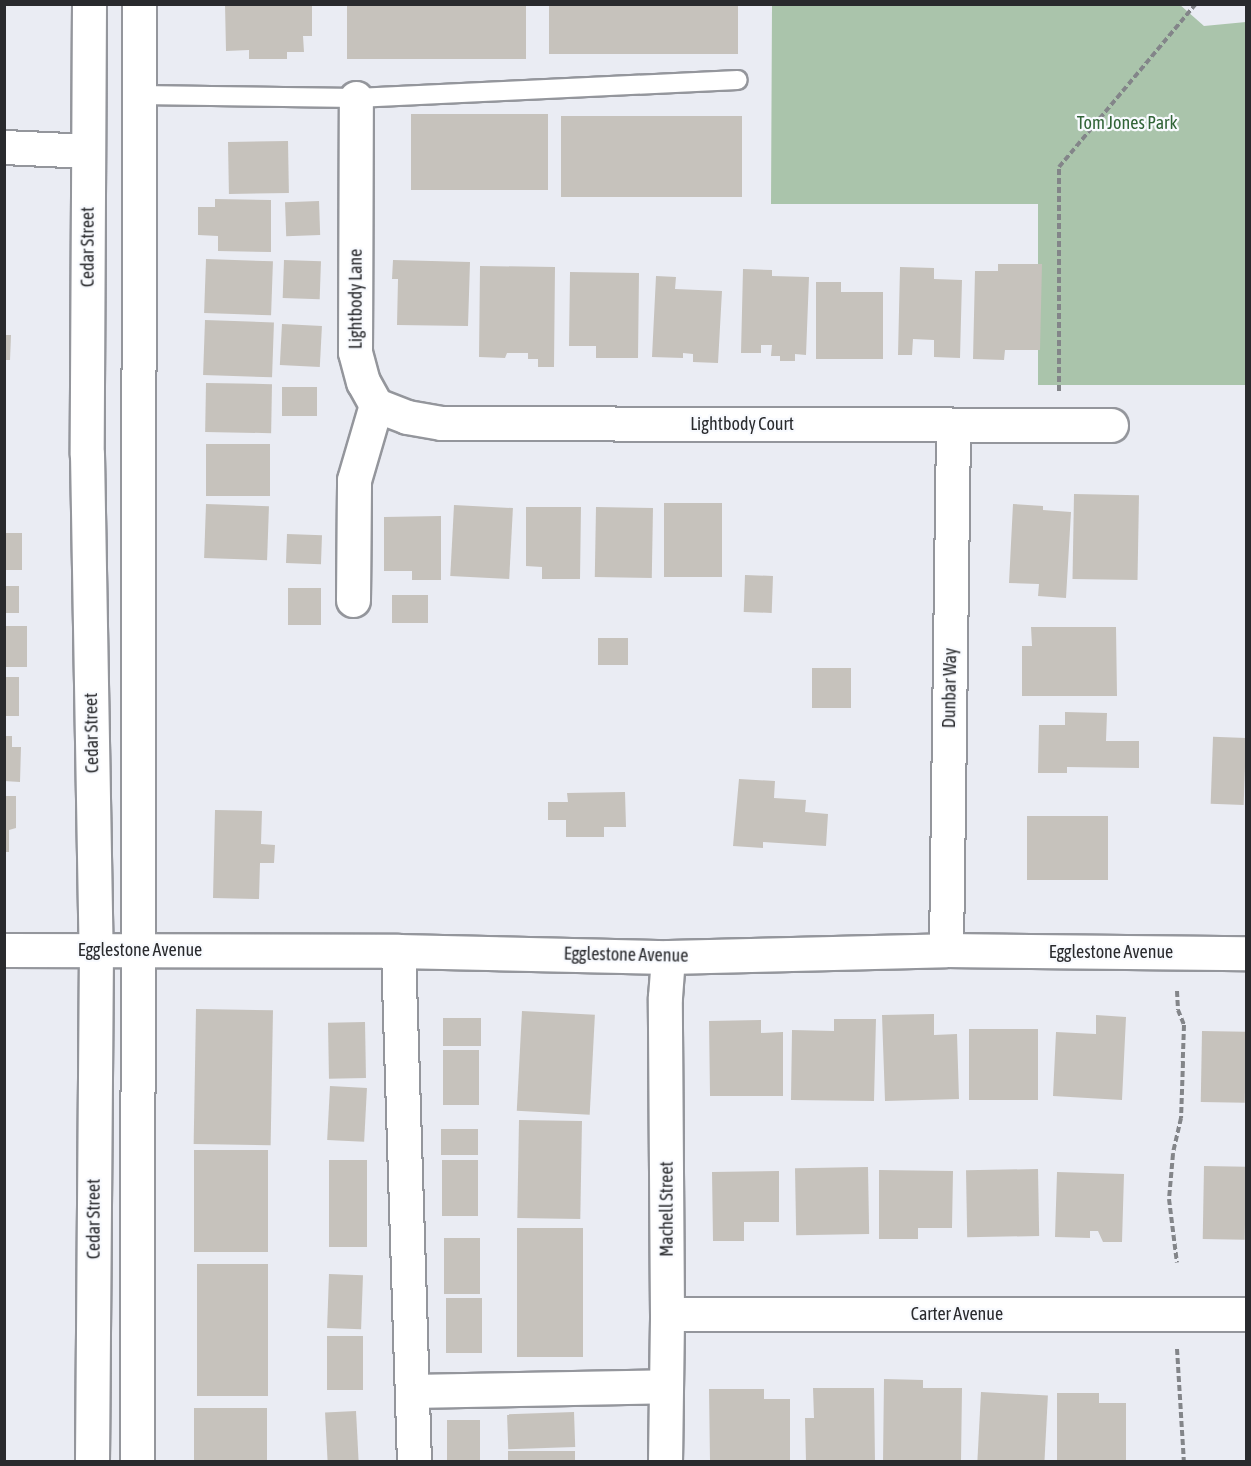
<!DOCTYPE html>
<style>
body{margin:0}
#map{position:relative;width:1251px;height:1466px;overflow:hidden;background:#eaecf3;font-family:"Asap Condensed",sans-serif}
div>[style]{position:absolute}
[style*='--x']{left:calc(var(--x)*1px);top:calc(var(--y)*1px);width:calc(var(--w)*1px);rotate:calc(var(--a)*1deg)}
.green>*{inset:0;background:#aac4ab}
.building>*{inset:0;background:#c6c2bc;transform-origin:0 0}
.path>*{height:4px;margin-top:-2px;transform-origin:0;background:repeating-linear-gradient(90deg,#838589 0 6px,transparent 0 9px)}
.roads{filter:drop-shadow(2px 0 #94969c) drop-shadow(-2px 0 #94969c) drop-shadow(0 2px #94969c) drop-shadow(0 -2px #94969c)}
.service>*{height:18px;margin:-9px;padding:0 9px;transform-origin:9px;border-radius:9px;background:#fff}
.minor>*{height:33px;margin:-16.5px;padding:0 16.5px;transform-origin:16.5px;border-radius:16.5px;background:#fff}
.secondary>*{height:33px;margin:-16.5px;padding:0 16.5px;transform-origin:16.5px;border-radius:16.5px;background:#fff}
span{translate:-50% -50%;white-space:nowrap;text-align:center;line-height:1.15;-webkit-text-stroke:4.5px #f8fafe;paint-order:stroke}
.park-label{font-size:18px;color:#316437}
.street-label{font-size:18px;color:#292a2d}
.frame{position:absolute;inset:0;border:6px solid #292a2d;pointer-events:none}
</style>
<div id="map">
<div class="green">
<div style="clip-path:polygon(1179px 4px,1204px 26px,1246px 22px,1246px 385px,1038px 385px,1038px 204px,771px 204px,772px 5px)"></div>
</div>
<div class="building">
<div style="clip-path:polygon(225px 4px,312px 4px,312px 36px,303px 36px,304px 52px,287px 52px,287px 59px,249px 59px,249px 50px,226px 51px)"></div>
<div style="left:347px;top:4px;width:179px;height:55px"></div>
<div style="left:549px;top:4px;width:189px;height:50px"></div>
<div style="left:411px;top:114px;width:137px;height:76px"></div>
<div style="left:561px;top:116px;width:181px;height:81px"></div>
<div style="left:288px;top:141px;width:52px;height:60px;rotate:89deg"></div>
<div style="clip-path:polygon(215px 199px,271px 200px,271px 252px,218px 251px,218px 236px,198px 235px,198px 207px,215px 207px)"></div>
<div style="left:319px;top:201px;width:34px;height:34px;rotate:88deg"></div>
<div style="left:206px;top:259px;width:67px;height:54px;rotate:2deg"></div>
<div style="left:284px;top:260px;width:37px;height:38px;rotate:2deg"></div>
<div style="clip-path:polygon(393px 260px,470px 262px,468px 326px,397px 325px,398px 279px,392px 279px)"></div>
<div style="clip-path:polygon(998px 264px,1042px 264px,1040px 350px,1005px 350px,1004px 360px,973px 359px,975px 271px,998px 271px)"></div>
<div style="clip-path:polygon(480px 266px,555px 267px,554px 367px,538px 367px,538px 359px,528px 359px,528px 353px,507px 353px,505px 358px,479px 357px)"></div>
<div style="clip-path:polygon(900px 267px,934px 268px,934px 279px,962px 280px,960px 358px,934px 357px,934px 340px,913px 339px,912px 355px,898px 355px)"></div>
<div style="clip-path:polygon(743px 269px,772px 270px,772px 276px,809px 277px,806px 355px,795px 354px,795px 361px,780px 361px,780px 356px,771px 356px,772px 345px,761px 345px,761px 353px,741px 353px)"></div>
<div style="clip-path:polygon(570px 272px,639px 273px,638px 358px,596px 358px,596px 346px,569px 346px)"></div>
<div style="clip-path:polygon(656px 276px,676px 277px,675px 289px,722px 291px,718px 363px,693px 362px,693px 354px,683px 353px,683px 358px,652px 357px)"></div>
<div style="clip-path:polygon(816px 282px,841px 282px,841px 292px,883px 292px,883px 359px,816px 359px)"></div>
<div style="left:205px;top:320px;width:69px;height:55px;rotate:2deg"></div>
<div style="left:282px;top:324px;width:40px;height:41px;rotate:3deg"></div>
<div style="clip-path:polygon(4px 335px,11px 335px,10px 360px,4px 360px)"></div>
<div style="left:206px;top:383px;width:66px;height:49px;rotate:1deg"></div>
<div style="left:282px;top:387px;width:35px;height:29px"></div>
<div style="left:206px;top:444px;width:64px;height:52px"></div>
<div style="left:1074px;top:494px;width:65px;height:85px;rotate:1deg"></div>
<div style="left:664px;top:503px;width:58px;height:74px"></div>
<div style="left:206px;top:504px;width:63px;height:54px;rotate:2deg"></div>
<div style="clip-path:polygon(1013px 504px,1043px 506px,1043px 510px,1071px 512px,1066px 598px,1038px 596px,1039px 584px,1009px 583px)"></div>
<div style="left:454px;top:505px;width:59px;height:71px;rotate:3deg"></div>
<div style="clip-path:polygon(526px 507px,581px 507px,580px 579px,542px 579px,542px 567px,526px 566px)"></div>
<div style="left:596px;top:507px;width:57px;height:70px;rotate:1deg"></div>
<div style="clip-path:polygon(441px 516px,441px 580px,412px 580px,412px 571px,384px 571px,384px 517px)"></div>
<div style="left:4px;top:533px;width:18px;height:37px"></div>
<div style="left:287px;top:534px;width:35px;height:29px;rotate:2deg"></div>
<div style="left:745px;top:575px;width:28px;height:37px;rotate:2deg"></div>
<div style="left:4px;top:586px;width:15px;height:27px"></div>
<div style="left:288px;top:588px;width:33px;height:37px"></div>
<div style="left:392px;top:595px;width:36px;height:28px"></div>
<div style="left:4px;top:626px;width:23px;height:41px"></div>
<div style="clip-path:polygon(1031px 627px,1116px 627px,1117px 696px,1022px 696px,1022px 646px,1032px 646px)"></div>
<div style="left:598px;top:638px;width:30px;height:27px"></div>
<div style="left:812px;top:668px;width:39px;height:40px"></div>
<div style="left:5px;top:677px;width:14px;height:39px"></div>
<div style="clip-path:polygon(1065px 712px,1107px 713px,1106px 741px,1139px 741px,1139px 768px,1067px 767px,1067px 773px,1038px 773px,1039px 725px,1065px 725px)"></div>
<div style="clip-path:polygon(4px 736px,12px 736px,12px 747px,21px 747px,20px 782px,4px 781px)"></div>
<div style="left:1246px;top:738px;width:67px;height:33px;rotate:92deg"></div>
<div style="clip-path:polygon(739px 779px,775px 781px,774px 798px,806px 800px,805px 812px,828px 814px,826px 846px,763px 842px,763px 848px,733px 846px)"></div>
<div style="clip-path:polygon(625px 792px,626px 827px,604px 827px,604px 837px,566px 837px,566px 820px,548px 820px,548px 802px,568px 802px,567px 793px)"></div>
<div style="clip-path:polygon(4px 796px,16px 796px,16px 828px,9px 830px,9px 852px,4px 852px)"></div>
<div style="clip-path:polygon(215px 810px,262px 811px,261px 844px,275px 845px,274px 863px,260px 863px,259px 899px,213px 898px)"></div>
<div style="left:1108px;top:816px;width:64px;height:81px;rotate:90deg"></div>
<div style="left:196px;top:1009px;width:77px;height:135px;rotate:1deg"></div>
<div style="left:522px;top:1011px;width:73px;height:100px;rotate:3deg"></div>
<div style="clip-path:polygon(934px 1014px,934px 1035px,957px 1034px,959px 1099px,885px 1101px,882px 1015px)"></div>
<div style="clip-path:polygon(1096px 1015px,1126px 1017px,1122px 1100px,1053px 1096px,1056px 1032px,1096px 1034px)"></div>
<div style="left:481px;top:1018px;width:28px;height:38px;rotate:90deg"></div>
<div style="clip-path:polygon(834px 1019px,876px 1019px,874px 1101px,791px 1100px,792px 1030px,834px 1031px)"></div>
<div style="clip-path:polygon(761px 1020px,761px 1033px,783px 1032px,783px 1096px,710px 1096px,709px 1021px)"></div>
<div style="left:365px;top:1022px;width:56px;height:37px;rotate:89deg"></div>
<div style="left:969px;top:1029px;width:69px;height:71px"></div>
<div style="left:1202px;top:1031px;width:44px;height:71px;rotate:1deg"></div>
<div style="left:443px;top:1050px;width:36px;height:55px"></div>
<div style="left:330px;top:1086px;width:37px;height:54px;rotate:3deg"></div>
<div style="left:519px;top:1120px;width:63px;height:98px;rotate:1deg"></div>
<div style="left:441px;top:1129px;width:37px;height:26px"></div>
<div style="left:194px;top:1150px;width:74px;height:102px"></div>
<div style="left:329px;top:1160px;width:38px;height:87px"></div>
<div style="left:478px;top:1160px;width:56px;height:36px;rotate:90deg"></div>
<div style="left:1204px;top:1166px;width:42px;height:73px;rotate:1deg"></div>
<div style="left:868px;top:1167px;width:67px;height:73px;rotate:89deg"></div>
<div style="left:1038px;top:1169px;width:67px;height:72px;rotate:89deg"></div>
<div style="clip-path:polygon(879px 1170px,953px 1171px,952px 1228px,918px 1228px,918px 1239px,879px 1239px)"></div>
<div style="clip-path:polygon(779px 1171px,779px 1222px,744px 1222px,744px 1241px,713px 1241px,712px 1172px)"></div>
<div style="clip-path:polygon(1057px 1172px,1124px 1174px,1122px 1242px,1103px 1242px,1098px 1231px,1090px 1231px,1090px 1238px,1055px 1237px)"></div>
<div style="left:517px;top:1228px;width:66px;height:129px"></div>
<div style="left:444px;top:1238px;width:36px;height:56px"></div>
<div style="left:197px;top:1264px;width:71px;height:132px"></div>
<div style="left:329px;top:1274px;width:34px;height:54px;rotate:2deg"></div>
<div style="left:446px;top:1298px;width:36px;height:55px"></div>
<div style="left:327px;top:1336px;width:36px;height:54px"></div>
<div style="clip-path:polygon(884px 1379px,923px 1380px,923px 1388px,962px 1388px,961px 1462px,883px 1462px)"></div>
<div style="clip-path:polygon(813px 1388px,874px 1388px,875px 1462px,806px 1462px,805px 1418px,814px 1418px)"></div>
<div style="clip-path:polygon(709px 1389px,764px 1389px,764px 1399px,790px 1399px,790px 1462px,710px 1462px)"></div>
<div style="left:981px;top:1392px;width:67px;height:70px;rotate:3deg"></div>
<div style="clip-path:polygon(1057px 1393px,1099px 1393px,1099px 1403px,1126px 1403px,1126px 1462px,1057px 1462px)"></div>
<div style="left:194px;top:1408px;width:73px;height:54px"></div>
<div style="left:356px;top:1411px;width:51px;height:31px;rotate:87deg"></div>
<div style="left:574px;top:1412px;width:35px;height:67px;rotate:88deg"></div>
<div style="left:480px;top:1420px;width:42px;height:33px;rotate:90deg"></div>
<div style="left:508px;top:1451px;width:67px;height:11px"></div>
</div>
<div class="path">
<div style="--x:1059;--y:391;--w:224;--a:-90"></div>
<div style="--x:1059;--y:167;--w:213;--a:-50"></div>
<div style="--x:1177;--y:991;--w:19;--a:87"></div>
<div style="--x:1178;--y:1010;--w:16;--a:68"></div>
<div style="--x:1184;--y:1025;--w:37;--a:92"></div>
<div style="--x:1183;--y:1062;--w:56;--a:92"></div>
<div style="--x:1181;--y:1118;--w:37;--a:103"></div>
<div style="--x:1173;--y:1154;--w:45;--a:95.1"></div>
<div style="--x:1169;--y:1199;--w:64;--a:82.9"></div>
<div style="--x:1177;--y:1349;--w:113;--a:86.5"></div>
</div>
<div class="roads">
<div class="service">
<div style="--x:139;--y:95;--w:217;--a:0.8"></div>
<div style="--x:356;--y:98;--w:382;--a:-2.7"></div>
</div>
<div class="minor">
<div style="--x:4;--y:147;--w:84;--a:2.7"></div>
<div style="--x:376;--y:405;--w:33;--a:21"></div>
<div style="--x:407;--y:417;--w:35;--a:10"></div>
<div style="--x:441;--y:423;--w:670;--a:0.17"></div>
<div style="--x:353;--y:600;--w:120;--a:-89.5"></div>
<div style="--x:354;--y:480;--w:78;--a:-73.7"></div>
<div style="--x:376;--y:405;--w:26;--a:-119"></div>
<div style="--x:363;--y:382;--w:31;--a:-105"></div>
<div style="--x:355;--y:352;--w:254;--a:-89.8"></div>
<div style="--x:4;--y:950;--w:394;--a:0.1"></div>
<div style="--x:398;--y:951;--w:270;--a:1.3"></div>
<div style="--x:668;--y:957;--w:278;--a:-1.4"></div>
<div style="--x:946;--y:950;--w:300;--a:0.6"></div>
<div style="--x:946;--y:950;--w:524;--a:-89.23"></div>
<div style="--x:398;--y:951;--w:511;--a:88.21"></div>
<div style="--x:667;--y:1314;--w:579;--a:0"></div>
<div style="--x:414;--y:1391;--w:250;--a:-1.1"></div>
<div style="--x:665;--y:1462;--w:148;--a:-89.2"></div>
<div style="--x:667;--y:1314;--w:317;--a:-90.4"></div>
<div style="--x:665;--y:997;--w:40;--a:-85.7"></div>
</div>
<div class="secondary">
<div style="--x:89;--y:4;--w:450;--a:90.3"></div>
<div style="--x:87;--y:454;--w:496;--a:89"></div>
<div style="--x:96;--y:950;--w:512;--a:90.45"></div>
<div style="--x:137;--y:1462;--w:1458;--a:-89.92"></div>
</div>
</div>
<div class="park-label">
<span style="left:1127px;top:123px">Tom Jones Park</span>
</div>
<div class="street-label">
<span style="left:88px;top:247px;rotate:-90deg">Cedar Street</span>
<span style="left:356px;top:299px;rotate:-90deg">Lightbody Lane</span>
<span style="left:742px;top:424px">Lightbody Court</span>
<span style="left:950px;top:688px;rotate:-89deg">Dunbar Way</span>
<span style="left:92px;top:733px;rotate:-91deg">Cedar Street</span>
<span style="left:140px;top:950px">Egglestone Avenue</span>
<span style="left:1111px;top:952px">Egglestone Avenue</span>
<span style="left:626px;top:955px;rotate:1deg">Egglestone Avenue</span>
<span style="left:667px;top:1209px;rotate:-90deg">Machell Street</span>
<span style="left:94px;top:1219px;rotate:-90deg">Cedar Street</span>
<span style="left:957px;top:1314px">Carter Avenue</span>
</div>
<div class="frame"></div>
</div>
